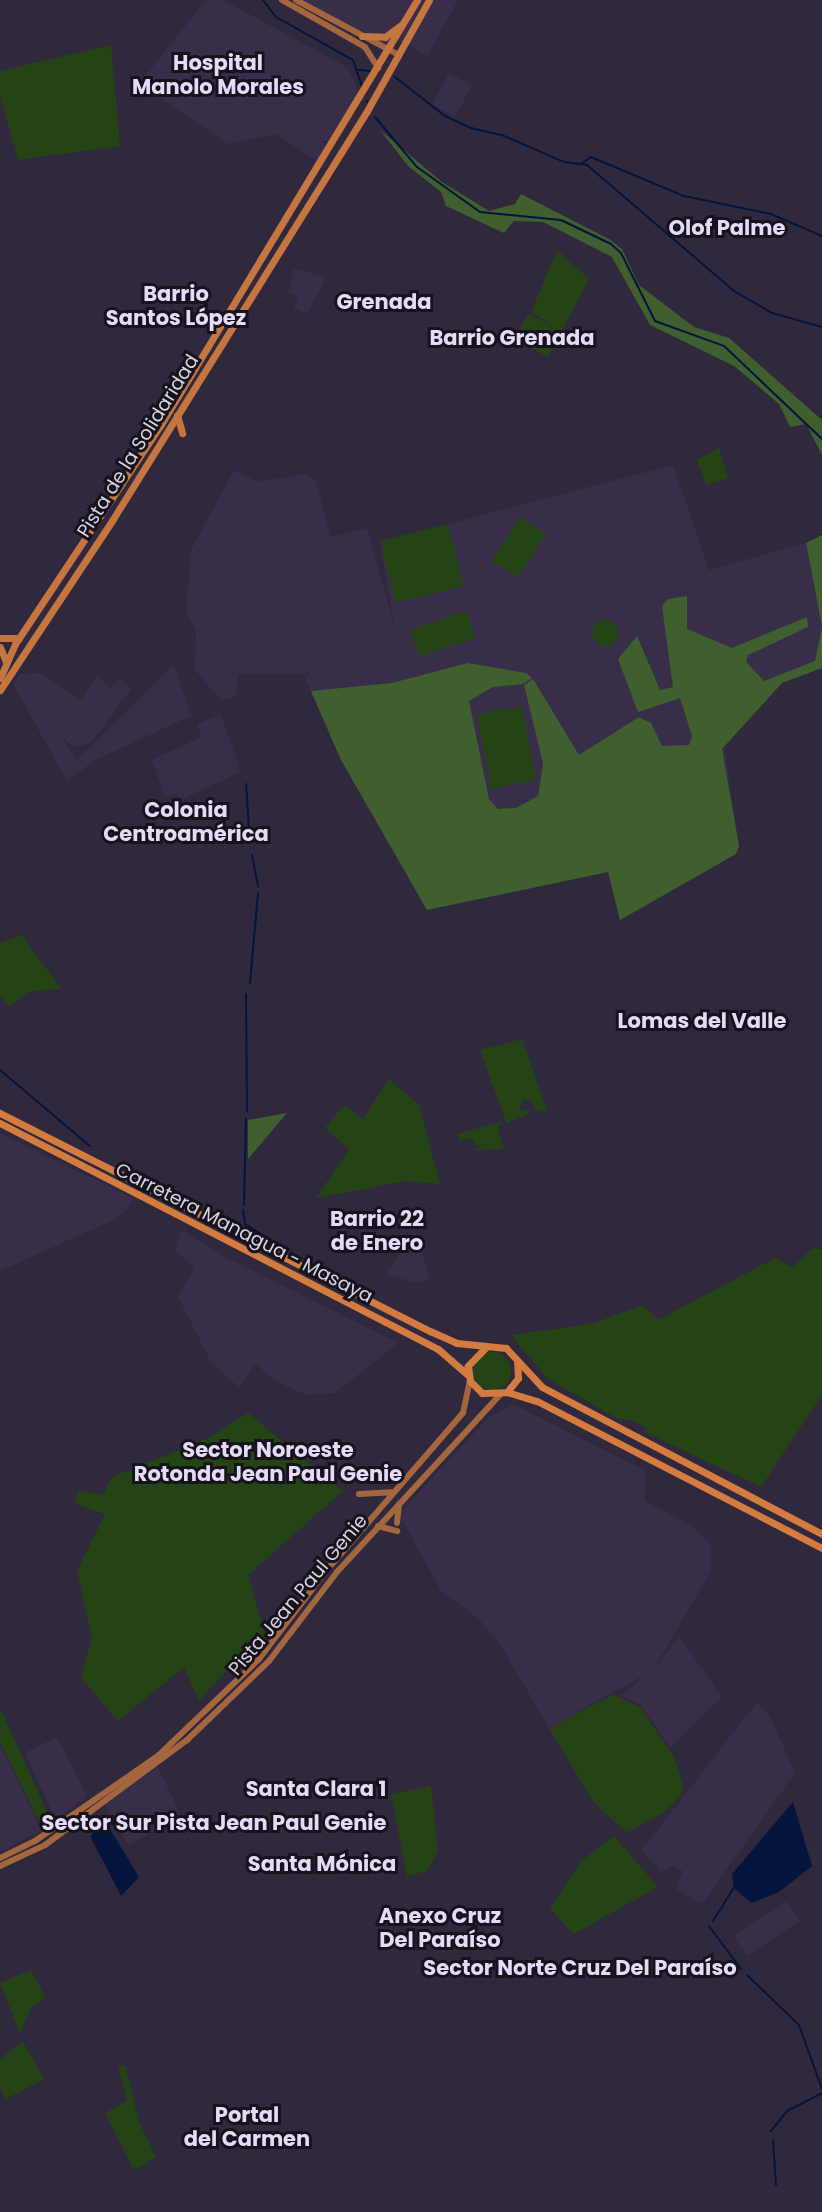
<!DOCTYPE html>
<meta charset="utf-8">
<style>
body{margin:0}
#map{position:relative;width:822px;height:2212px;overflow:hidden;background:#30283d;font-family:Poppins,sans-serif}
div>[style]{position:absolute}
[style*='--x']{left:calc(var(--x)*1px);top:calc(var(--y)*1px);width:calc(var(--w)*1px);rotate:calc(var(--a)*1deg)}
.built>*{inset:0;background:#392e4a;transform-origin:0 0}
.green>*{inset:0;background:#254415;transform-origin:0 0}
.round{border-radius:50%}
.forest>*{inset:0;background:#3f5f2f}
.water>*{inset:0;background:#03143d}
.stream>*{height:2px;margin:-1px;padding:0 1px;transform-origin:1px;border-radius:1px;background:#03143d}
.secondary>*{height:6px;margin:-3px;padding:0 3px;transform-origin:3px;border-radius:3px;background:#a4663e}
.primary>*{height:7px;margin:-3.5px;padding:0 3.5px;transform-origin:3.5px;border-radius:3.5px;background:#c5753f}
.trunk>*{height:7px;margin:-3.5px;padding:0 3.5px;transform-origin:3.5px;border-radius:3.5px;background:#d47c40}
span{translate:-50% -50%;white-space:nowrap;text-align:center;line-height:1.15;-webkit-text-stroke:6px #16131c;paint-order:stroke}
.street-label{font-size:19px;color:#d8d3e1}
.neighbourhood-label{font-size:21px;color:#e5dbf8;font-weight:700}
</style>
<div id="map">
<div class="built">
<div style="clip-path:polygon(206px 0,223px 0,347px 67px,359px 92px,328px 142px,321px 140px,326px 147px,317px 161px,275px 134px,228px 144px,139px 84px)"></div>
<div style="clip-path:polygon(296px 0,458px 0,427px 56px,396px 39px,389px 50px)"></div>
<div style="left:449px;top:73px;width:26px;height:36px;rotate:28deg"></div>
<div style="clip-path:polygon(294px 268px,326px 278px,307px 314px,294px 308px,298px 297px,288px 293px)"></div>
<div style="clip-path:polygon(673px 465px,709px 570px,806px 543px,822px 628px,822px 668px,782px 683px,724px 743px,739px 846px,736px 854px,620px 920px,608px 872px,427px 910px,341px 760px,304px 676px,337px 659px,305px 674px,238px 674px,236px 696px,222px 701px,195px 670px,196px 631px,186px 612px,191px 550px,234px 470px,259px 482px,305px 474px,316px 481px,330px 537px,367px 528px,395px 628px,380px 542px)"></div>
<div style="clip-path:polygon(174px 665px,191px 716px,95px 760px,67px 781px,13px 684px,20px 674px,41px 673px,81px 700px,97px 676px,110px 688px,119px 678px,131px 689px,91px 743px,74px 747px,62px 737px,77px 760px)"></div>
<div style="clip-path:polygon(221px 714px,241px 772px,180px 800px,177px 793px,165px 797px,152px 760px,201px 737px,197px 724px)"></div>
<div style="clip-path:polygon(0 1133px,133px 1198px,127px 1209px,116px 1219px,0 1271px)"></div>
<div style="clip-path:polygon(182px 1230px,223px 1256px,398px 1343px,335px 1393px,306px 1395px,273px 1380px,255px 1363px,240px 1388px,212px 1364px,178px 1297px,194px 1268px,175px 1251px)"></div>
<div style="clip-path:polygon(415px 1232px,430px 1279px,417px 1283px,386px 1274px)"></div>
<div style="clip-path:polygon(513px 1404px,646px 1471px,645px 1501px,692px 1526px,711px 1546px,711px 1571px,654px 1669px,679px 1636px,722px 1697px,670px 1748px,640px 1704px,621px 1696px,646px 1674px,549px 1728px,501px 1646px,478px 1618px,441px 1591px,399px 1514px,489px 1417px)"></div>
<div style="clip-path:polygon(757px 1702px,770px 1717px,795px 1773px,702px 1904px,676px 1889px,683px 1871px,673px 1866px,660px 1872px,642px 1850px)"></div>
<div style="clip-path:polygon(57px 1737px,87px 1796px,56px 1820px,25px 1753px)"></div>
<div style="clip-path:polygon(0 1744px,41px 1830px,0 1852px)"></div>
<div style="clip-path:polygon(157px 1765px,181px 1816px,129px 1845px,103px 1803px)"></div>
<div style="left:787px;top:1901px;width:24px;height:64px;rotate:57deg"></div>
</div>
<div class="green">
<div style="clip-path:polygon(111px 45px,120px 146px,18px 160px,0 95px,0 71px)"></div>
<div style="clip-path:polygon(557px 250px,589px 279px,548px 357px,514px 339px,528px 314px,555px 327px,531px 312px)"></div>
<div style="clip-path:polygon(719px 448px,728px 478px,706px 485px,697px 460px)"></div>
<div style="left:520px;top:517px;width:31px;height:52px;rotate:33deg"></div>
<div style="left:448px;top:524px;width:64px;height:70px;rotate:76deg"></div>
<div style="left:466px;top:611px;width:29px;height:59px;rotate:72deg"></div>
<div class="round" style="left:592px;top:620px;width:26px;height:26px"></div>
<div style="left:522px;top:706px;width:75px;height:46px;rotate:79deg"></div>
<div style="clip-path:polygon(22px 935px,61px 989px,30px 991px,9px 1006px,0 996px,0 943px)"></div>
<div style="clip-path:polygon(522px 1039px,547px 1110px,537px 1112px,531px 1100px,523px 1099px,519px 1109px,532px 1112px,507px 1124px,480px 1050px)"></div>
<div style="clip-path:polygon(389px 1079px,419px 1105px,440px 1184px,406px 1181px,316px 1198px,349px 1149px,325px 1128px,344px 1105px,363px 1119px)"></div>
<div style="clip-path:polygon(503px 1121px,498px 1126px,503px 1147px,512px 1148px,477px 1150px,483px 1144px,476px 1146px,471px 1138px,460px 1141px,457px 1134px)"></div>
<div style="clip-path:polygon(812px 1249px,822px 1249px,822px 1395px,761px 1487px,644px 1432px,647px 1429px,632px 1420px,618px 1419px,547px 1378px,511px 1335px,591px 1324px,643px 1305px,658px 1320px,775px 1258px,792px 1267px)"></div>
<div class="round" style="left:473px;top:1352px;width:38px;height:38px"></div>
<div style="clip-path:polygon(248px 1413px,343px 1491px,248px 1575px,265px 1637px,262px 1641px,256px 1638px,199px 1701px,184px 1667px,118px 1721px,81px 1678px,92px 1638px,77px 1571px,105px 1514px,75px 1504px,78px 1490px,103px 1495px,112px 1477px,206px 1439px)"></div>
<div style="clip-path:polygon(613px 1695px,640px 1707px,674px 1757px,683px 1785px,680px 1797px,663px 1813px,626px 1833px,593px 1801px,549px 1728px)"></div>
<div style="clip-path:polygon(0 1708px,51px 1821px,42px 1828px,0 1742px)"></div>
<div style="clip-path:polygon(431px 1786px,438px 1851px,427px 1871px,407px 1876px,391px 1794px)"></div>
<div style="clip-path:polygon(614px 1836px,658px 1887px,574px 1934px,550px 1909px,581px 1861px)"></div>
<div style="clip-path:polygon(31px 1970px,45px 1997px,31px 2007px,20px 2034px,0 1983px)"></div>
<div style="clip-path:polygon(23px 2042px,44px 2079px,6px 2099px,0 2087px,0 2059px)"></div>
<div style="clip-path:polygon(125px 2065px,139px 2122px,156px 2157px,134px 2170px,105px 2113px,127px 2101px,118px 2067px)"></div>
</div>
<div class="forest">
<div style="clip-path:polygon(380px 130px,442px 182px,489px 211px,515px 204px,521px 194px,609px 239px,622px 249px,639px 285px,694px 327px,729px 338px,822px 420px,822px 455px,806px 424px,790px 427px,779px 404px,734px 366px,650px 325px,612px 257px,543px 222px,514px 221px,504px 233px,446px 206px,441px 192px,408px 166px)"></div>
<div style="clip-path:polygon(822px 535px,822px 668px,782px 683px,722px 749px,739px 846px,736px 854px,620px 920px,608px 872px,427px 910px,341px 760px,311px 691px,392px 683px,468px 663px,526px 673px,532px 678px,523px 684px,493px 687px,469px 701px,489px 799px,498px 809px,516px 808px,538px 796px,540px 785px,543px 763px,524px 685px,533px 679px,579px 755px,639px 717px,651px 723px,662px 746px,689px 745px,692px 736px,680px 698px,638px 712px,618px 659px,637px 636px,660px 690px,673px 687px,662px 606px,668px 599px,687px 596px,687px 629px,732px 648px,807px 617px,808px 627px,748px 655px,746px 662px,764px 681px,815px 661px,822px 627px,806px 543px)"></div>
<div style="clip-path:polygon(287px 1113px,248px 1159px,248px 1120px)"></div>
</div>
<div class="water">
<div style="clip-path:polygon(793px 1802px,812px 1866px,779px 1892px,751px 1903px,734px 1888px,732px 1874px)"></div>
<div style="clip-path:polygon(105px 1821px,139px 1877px,121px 1896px,90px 1836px)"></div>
</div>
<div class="stream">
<div style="--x:263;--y:0;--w:21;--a:53"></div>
<div style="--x:276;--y:17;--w:88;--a:29.2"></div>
<div style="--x:353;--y:60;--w:28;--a:71"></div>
<div style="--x:359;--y:70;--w:12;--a:5"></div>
<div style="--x:395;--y:77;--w:63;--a:38"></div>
<div style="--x:445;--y:116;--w:29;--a:25"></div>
<div style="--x:471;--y:128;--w:32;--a:13"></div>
<div style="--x:502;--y:135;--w:68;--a:23.5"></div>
<div style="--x:564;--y:162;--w:23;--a:7"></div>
<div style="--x:587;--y:165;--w:194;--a:40.6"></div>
<div style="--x:734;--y:291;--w:44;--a:30.1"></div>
<div style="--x:772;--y:313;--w:52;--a:15.6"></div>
<div style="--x:367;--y:101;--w:1;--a:90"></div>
<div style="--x:375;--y:117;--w:65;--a:50"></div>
<div style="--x:417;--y:167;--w:77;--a:35.5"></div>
<div style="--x:480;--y:212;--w:81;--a:5.6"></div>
<div style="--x:561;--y:220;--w:55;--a:25.6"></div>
<div style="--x:611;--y:244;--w:13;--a:42"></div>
<div style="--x:621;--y:253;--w:76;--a:63.4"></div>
<div style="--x:655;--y:321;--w:73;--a:19.9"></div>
<div style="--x:724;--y:346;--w:135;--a:43.5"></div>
<div style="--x:581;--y:164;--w:12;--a:-35"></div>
<div style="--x:591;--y:157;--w:101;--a:22.8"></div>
<div style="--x:684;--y:196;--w:89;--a:11.7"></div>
<div style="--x:771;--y:214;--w:56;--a:23.3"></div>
<div style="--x:246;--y:784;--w:59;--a:86.1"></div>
<div style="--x:252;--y:855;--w:32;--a:79"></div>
<div style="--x:250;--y:983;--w:90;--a:-84.9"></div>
<div style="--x:246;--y:994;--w:117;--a:89.5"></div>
<div style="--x:0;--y:1070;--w:118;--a:40.2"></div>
<div style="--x:244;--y:1205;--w:86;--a:-88.7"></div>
<div style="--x:243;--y:1210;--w:14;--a:82"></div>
<div style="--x:245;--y:1224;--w:26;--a:32"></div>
<div style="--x:713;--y:1921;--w:39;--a:-58"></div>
<div style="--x:709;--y:1926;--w:54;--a:53.3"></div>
<div style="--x:747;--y:1975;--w:72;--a:43.9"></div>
<div style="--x:799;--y:2025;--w:68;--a:70.2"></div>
<div style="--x:771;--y:2131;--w:26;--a:-51"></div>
<div style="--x:787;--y:2111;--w:39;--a:-27"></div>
<div style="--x:773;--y:2140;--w:45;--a:86.2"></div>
</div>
<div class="secondary">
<div style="--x:282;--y:0;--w:95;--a:29.5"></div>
<div style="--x:365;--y:47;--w:25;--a:58"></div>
<div style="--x:296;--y:0;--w:117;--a:28.1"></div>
<div style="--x:359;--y:1494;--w:33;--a:-3"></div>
<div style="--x:397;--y:1523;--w:19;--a:-84"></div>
<div style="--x:378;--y:1526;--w:20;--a:15"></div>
<div style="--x:0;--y:1858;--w:39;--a:-26"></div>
<div style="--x:35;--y:1841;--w:151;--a:-34.7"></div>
<div style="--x:159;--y:1755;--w:139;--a:-43.8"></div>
<div style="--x:259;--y:1659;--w:111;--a:-52.7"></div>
<div style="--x:326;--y:1571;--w:209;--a:-49.1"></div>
<div style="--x:463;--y:1413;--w:33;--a:-78"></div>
<div style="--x:0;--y:1866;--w:50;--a:-25"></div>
<div style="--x:45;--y:1845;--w:177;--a:-36.5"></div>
<div style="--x:187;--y:1740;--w:114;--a:-43.9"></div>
<div style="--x:269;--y:1661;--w:112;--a:-52.6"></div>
<div style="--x:337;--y:1572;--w:241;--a:-47.4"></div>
</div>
<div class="primary">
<div style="--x:362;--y:36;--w:23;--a:2"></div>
<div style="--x:385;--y:37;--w:20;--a:-37"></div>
<div style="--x:177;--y:415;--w:19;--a:74"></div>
<div style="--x:0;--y:638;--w:19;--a:0"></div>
<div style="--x:0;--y:647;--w:16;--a:68"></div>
<div style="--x:0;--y:678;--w:37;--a:-66"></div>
<div style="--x:15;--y:644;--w:262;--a:-56.4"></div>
<div style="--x:160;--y:426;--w:498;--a:-58.9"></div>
<div style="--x:0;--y:690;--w:205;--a:-56.5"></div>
<div style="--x:113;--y:519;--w:481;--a:-58.1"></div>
<div style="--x:367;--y:111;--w:127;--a:-60.8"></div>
</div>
<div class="trunk">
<div style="--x:0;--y:1113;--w:482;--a:26.9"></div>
<div style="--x:430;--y:1331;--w:30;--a:24"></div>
<div style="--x:457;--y:1343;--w:49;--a:5.8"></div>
<div style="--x:506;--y:1348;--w:53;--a:47.3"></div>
<div style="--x:542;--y:1387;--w:316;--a:27.7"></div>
<div style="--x:0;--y:1123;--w:493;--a:27.3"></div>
<div style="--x:438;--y:1349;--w:41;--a:41.1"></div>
<div style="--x:487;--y:1346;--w:28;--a:134"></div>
<div style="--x:468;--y:1366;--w:15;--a:82"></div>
<div style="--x:470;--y:1381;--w:17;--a:45"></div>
<div style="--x:482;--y:1393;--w:25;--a:-2"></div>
<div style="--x:507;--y:1392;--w:18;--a:-52"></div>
<div style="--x:518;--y:1378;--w:17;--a:-93"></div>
<div style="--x:507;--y:1392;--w:31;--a:17"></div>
<div style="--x:537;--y:1401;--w:321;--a:27.3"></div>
</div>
<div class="street-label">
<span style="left:138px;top:446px;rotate:-58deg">Pista de la Solidaridad</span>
<span style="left:244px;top:1233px;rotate:27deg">Carretera Managua - Masaya</span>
<span style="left:298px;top:1595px;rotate:-50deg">Pista Jean Paul Genie</span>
</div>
<div class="neighbourhood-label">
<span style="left:218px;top:75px">Hospital<br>Manolo Morales</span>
<span style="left:727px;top:228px">Olof Palme</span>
<span style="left:176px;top:306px">Barrio<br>Santos López</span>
<span style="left:384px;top:302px">Grenada</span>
<span style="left:512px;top:338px">Barrio Grenada</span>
<span style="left:186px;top:822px">Colonia<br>Centroamérica</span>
<span style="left:702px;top:1021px">Lomas del Valle</span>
<span style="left:377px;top:1231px">Barrio 22<br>de Enero</span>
<span style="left:268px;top:1462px">Sector Noroeste<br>Rotonda Jean Paul Genie</span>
<span style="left:316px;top:1789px">Santa Clara 1</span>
<span style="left:214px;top:1823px">Sector Sur Pista Jean Paul Genie</span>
<span style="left:322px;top:1864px">Santa Mónica</span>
<span style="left:440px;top:1928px">Anexo Cruz<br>Del Paraíso</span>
<span style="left:580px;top:1968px">Sector Norte Cruz Del Paraíso</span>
<span style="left:247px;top:2127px">Portal<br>del Carmen</span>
</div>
</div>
